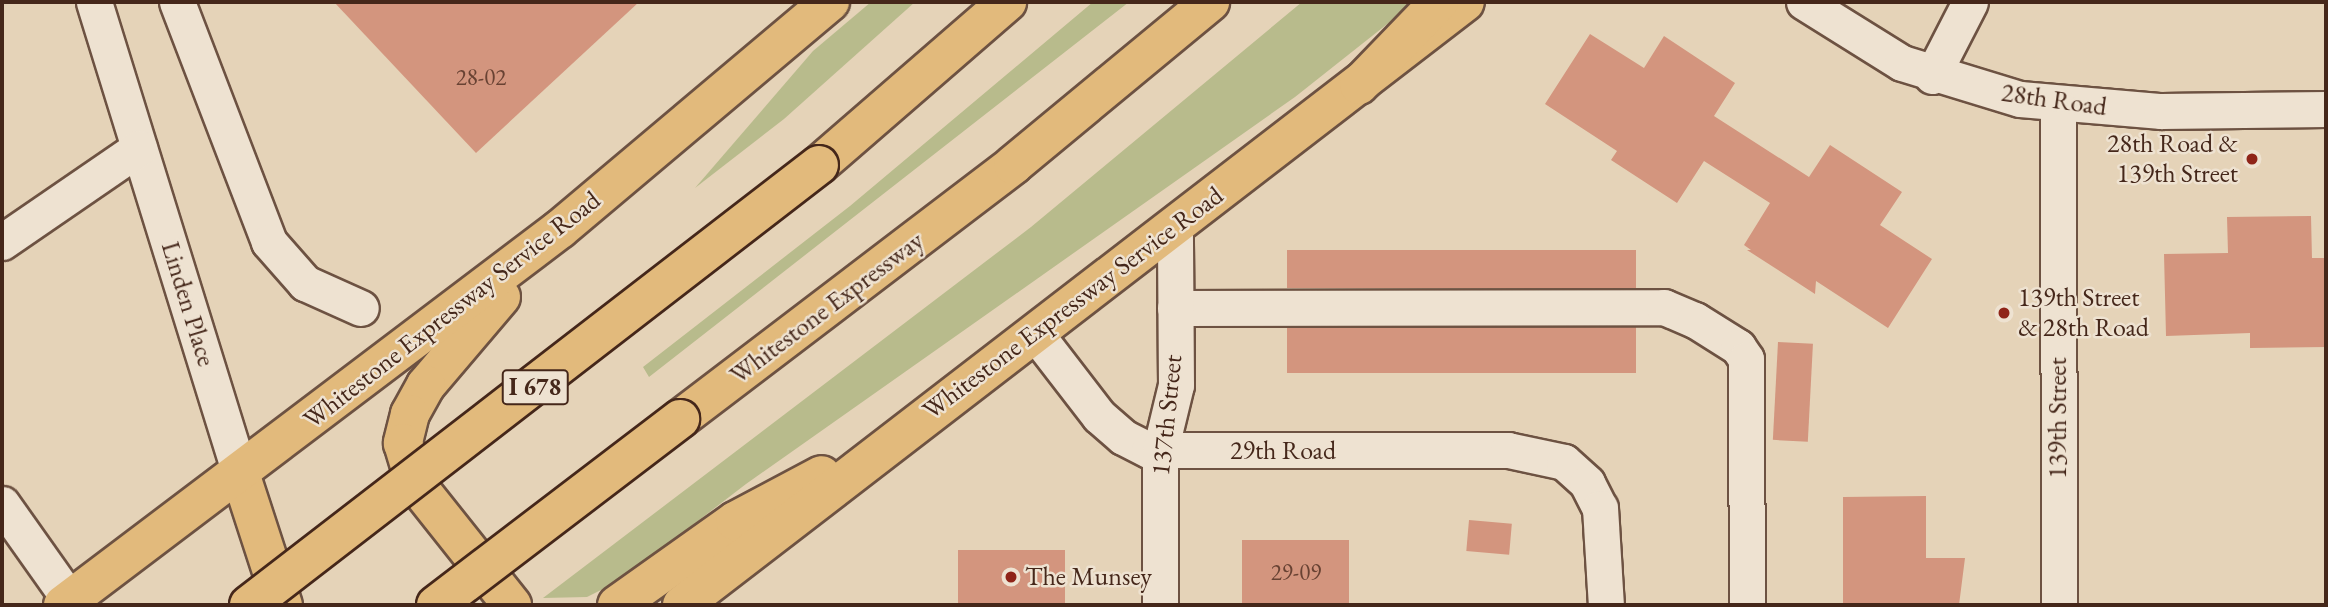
<!DOCTYPE html>
<style>
body{margin:0}
#map{position:relative;width:2328px;height:607px;overflow:hidden;background:#e5d3b8;font-family:"EB Garamond",serif}
div>[style]{position:absolute}
[style*='--x']{left:calc(var(--x)*1px);top:calc(var(--y)*1px);width:calc(var(--w)*1px);rotate:calc(var(--a)*1deg)}
.green>*{inset:0;background:#b8bb8c}
.building>*{inset:0;background:#d3957e;transform-origin:0 0}
.roads{filter:drop-shadow(2px 0 #6d5242) drop-shadow(-2px 0 #6d5242) drop-shadow(0 2px #6d5242) drop-shadow(0 -2px #6d5242)}
.minor>*{height:35px;margin:-17.5px;padding:0 17.5px;transform-origin:17.5px;border-radius:17.5px;background:#eee2d1}
.major>*{height:38px;margin:-19px;padding:0 19px;transform-origin:19px;border-radius:19px;background:#e2ba7c}
.highway>*{height:38px;margin:-19px;padding:0 19px;transform-origin:19px;border-radius:19px;background:#e2ba7c}
.bridges{filter:drop-shadow(2px 0 #45271a) drop-shadow(-2px 0 #45271a) drop-shadow(0 2px #45271a) drop-shadow(0 -2px #45271a)}
.highway-bridge>*{height:38px;margin:-19px;padding:0 19px;transform-origin:19px;border-radius:19px;background:#e2ba7c}
.dots>*{width:19px;height:19px;translate:-50% -50%;box-sizing:border-box;border:4px solid #eee2d1;border-radius:50%}
span{translate:-50% -50%;white-space:nowrap;text-align:center;line-height:1.15;-webkit-text-stroke:5px #eee2d1;paint-order:stroke}
.number-label{font-size:23px;color:#684233}
.number-label span{-webkit-text-stroke-width:0}
.shield-label span{padding:2px 5px;background:#eee2d1;border:2px solid;border-radius:5px;-webkit-text-stroke-width:0}
.shield-label{font-size:24px;color:#45271a;font-weight:700}
.street-label{font-size:26px;color:#45271a}
.poi-label{font-size:26px;color:#45271a}
.right{translate:-100% -50%;text-align:right}
.left{translate:0 -50%;text-align:left}
.frame{position:absolute;inset:0;border:4px solid #45271a;pointer-events:none}
</style>
<div id="map">
<div class="green">
<div style="clip-path:polygon(871px 2px,915px 2px,784px 119px,695px 188px,813px 51px)"></div>
<div style="clip-path:polygon(1093px 2px,1129px 2px,649px 377px,643px 367px,850px 206px)"></div>
<div style="clip-path:polygon(1302px 2px,1415px 2px,1295px 97px,746px 484px,621px 580px,587px 597px,543px 598px,1031px 227px)"></div>
</div>
<div class="building">
<div style="clip-path:polygon(334px 2px,639px 2px,476px 153px)"></div>
<div style="clip-path:polygon(1590px 34px,1644px 68px,1664px 36px,1735px 83px,1714px 116px,1809px 177px,1830px 145px,1902px 192px,1880px 225px,1932px 259px,1888px 328px,1816px 281px,1815px 294px,1747px 250px,1751px 250px,1744px 245px,1770px 203px,1704px 161px,1677px 203px,1611px 160px,1617px 151px,1545px 104px)"></div>
<div style="clip-path:polygon(2311px 216px,2312px 258px,2326px 258px,2326px 347px,2250px 348px,2250px 333px,2166px 336px,2164px 254px,2228px 253px,2227px 217px)"></div>
<div style="left:1287px;top:250px;width:349px;height:38px"></div>
<div style="left:1636px;top:327px;width:46px;height:349px;rotate:90deg"></div>
<div style="left:1778px;top:342px;width:35px;height:98px;rotate:3deg"></div>
<div style="clip-path:polygon(1926px 496px,1926px 558px,1965px 558px,1959px 605px,1843px 605px,1843px 497px)"></div>
<div style="left:1469px;top:520px;width:43px;height:31px;rotate:5deg"></div>
<div style="left:1242px;top:540px;width:107px;height:65px"></div>
<div style="left:958px;top:550px;width:107px;height:55px"></div>
</div>
<div class="roads">
<div class="minor">
<div style="--x:94;--y:2;--w:493;--a:72.8"></div>
<div style="--x:177;--y:2;--w:257;--a:69"></div>
<div style="--x:269;--y:242;--w:55;--a:48.7"></div>
<div style="--x:305;--y:283;--w:61;--a:24.1"></div>
<div style="--x:1804;--y:2;--w:115;--a:31.9"></div>
<div style="--x:1902;--y:63;--w:123;--a:17"></div>
<div style="--x:2020;--y:99;--w:142;--a:4.9"></div>
<div style="--x:2161;--y:111;--w:165;--a:-0.7"></div>
<div style="--x:1932;--y:76;--w:83;--a:-62.8"></div>
<div style="--x:2058;--y:105;--w:500;--a:89.89"></div>
<div style="--x:2;--y:242;--w:166;--a:-34.5"></div>
<div style="--x:1175;--y:308;--w:489;--a:-0.1"></div>
<div style="--x:1664;--y:307;--w:34;--a:23"></div>
<div style="--x:1695;--y:320;--w:51;--a:32.1"></div>
<div style="--x:1738;--y:347;--w:14;--a:56"></div>
<div style="--x:1746;--y:359;--w:246;--a:89.8"></div>
<div style="--x:1035;--y:333;--w:105;--a:52.4"></div>
<div style="--x:1099;--y:416;--w:32;--a:41"></div>
<div style="--x:1123;--y:437;--w:29;--a:27"></div>
<div style="--x:1149;--y:450;--w:359;--a:0"></div>
<div style="--x:1508;--y:450;--w:57;--a:12.1"></div>
<div style="--x:1564;--y:462;--w:31;--a:42"></div>
<div style="--x:1587;--y:483;--w:28;--a:63"></div>
<div style="--x:1600;--y:508;--w:97;--a:86.5"></div>
<div style="--x:2;--y:504;--w:118;--a:54.7"></div>
<div style="--x:1160;--y:605;--w:154;--a:-90"></div>
<div style="--x:1160;--y:451;--w:68;--a:-76.4"></div>
<div style="--x:1176;--y:385;--w:161;--a:-90.4"></div>
</div>
<div class="major">
<div style="--x:501;--y:297;--w:116;--a:130.4"></div>
<div style="--x:426;--y:385;--w:33;--a:119"></div>
<div style="--x:410;--y:414;--w:30;--a:104"></div>
<div style="--x:403;--y:443;--w:42;--a:73.3"></div>
<div style="--x:415;--y:483;--w:156;--a:51.5"></div>
<div style="--x:240;--y:473;--w:139;--a:72"></div>
<div style="--x:63;--y:605;--w:623;--a:-37.11"></div>
<div style="--x:560;--y:229;--w:353;--a:-40.1"></div>
<div style="--x:617;--y:605;--w:145;--a:-35.4"></div>
<div style="--x:735;--y:521;--w:98;--a:-27.9"></div>
<div style="--x:682;--y:605;--w:988;--a:-37.6"></div>
</div>
<div class="highway">
<div style="--x:1359;--y:85;--w:115;--a:-46.1"></div>
<div style="--x:819;--y:165;--w:249;--a:-40.9"></div>
<div style="--x:680;--y:419;--w:419;--a:-37.3"></div>
<div style="--x:1013;--y:165;--w:256;--a:-39.6"></div>
</div>
</div>
<div class="bridges">
<div class="highway-bridge">
<div style="--x:249;--y:605;--w:720;--a:-37.67"></div>
<div style="--x:436;--y:605;--w:307;--a:-37.3"></div>
</div>
</div>
<div class="dots">
<div style="left:2252px;top:159px;background:#8f2418"></div>
<div style="left:2004px;top:313px;background:#8f2418"></div>
<div style="left:1011px;top:577px;background:#8f2418"></div>
</div>
<div class="number-label">
<span style="left:481px;top:77px">28-02</span>
<span style="left:1296px;top:572px">29-09</span>
</div>
<div class="shield-label">
<span style="left:535px;top:387px">I 678</span>
</div>
<div class="street-label">
<span style="left:2054px;top:100px;rotate:8deg">28th Road</span>
<span style="left:1073px;top:303px;rotate:-37deg">Whitestone Expressway Service Road</span>
<span style="left:188px;top:304px;rotate:73deg">Linden Place</span>
<span style="left:827px;top:308px;rotate:-37deg">Whitestone Expressway</span>
<span style="left:452px;top:310px;rotate:-38deg">Whitestone Expressway Service Road</span>
<span style="left:1167px;top:415px;rotate:-84deg">137th Street</span>
<span style="left:2058px;top:418px;rotate:-90deg">139th Street</span>
<span style="left:1283px;top:451px">29th Road</span>
</div>
<div class="poi-label">
<span class="right" style="left:2238px;top:159px">28th Road &amp;<br>139th Street</span>
<span class="left" style="left:2018px;top:313px">139th Street<br>&amp; 28th Road</span>
<span class="left" style="left:1025px;top:577px">The Munsey</span>
</div>
<div class="frame"></div>
</div>
